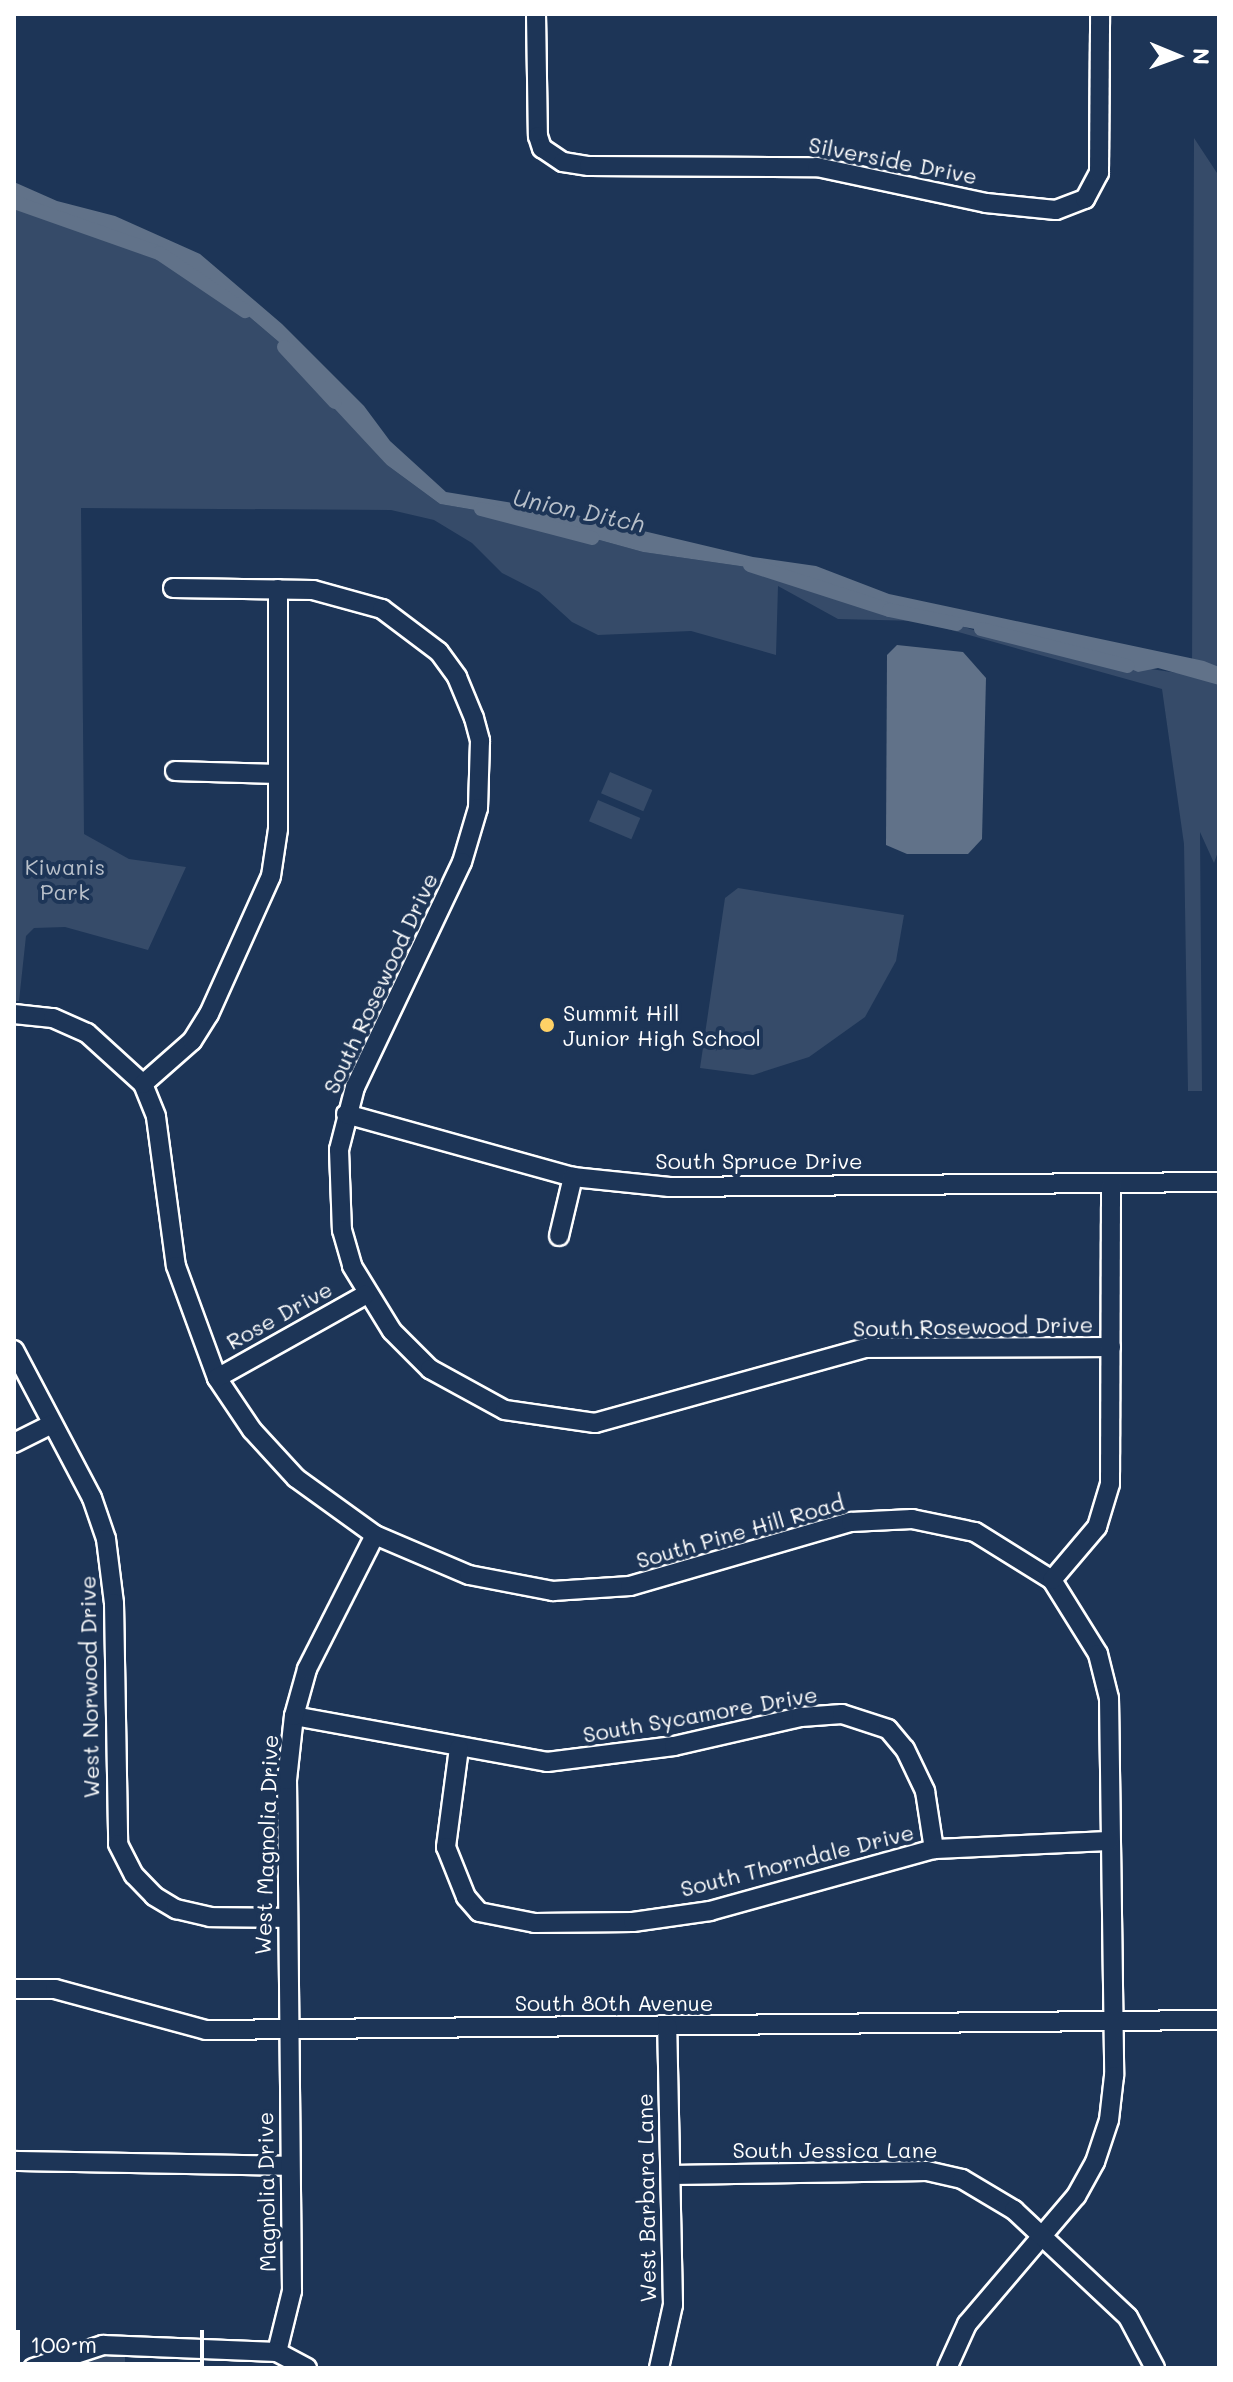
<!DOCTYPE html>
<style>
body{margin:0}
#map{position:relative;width:1233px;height:2382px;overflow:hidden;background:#1d3557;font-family:Mali,sans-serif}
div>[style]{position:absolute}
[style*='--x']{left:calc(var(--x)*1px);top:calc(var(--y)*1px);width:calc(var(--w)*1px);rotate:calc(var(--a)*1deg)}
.green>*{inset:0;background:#364b69;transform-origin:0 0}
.water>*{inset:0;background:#617289}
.canal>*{height:14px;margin:-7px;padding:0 7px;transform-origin:7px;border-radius:7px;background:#617289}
.roads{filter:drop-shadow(2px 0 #fff) drop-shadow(-2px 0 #fff) drop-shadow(0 2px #fff) drop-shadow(0 -2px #fff)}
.minor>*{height:18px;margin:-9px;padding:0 9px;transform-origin:9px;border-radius:9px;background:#1d3557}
.dots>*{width:22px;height:22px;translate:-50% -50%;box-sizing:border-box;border:4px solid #1d3557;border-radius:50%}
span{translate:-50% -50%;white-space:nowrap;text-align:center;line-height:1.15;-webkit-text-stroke:8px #1d3557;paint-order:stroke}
.street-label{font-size:22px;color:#fff}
.park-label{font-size:22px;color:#b9c0ca}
.poi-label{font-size:22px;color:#fff}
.left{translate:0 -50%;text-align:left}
.water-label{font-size:24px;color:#b8c0ca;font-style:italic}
.frame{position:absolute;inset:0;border:16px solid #fff;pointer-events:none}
.north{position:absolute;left:1137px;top:16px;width:80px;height:80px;-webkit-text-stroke:6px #1d3557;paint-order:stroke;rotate:91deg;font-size:22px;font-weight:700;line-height:32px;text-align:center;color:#fff}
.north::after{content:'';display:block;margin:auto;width:28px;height:36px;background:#fff;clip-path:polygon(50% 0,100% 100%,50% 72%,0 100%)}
.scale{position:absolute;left:16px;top:2330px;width:188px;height:36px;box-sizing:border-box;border:4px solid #fff;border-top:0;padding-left:10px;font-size:24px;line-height:28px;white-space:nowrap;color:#fff;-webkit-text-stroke:6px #1d3557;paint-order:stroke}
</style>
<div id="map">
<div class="green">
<div style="clip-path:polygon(1194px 138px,1219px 176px,1219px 849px,1214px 863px,1200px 832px,1202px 1091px,1188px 1091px,1184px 844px,1162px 689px,919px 621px,838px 619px,778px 586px,776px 655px,691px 631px,598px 635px,572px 622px,539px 592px,502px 573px,472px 543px,434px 520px,391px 510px,81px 508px,84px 834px,129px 859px,186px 867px,148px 950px,65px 927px,34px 928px,26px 936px,19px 1001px,14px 1001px,14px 196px,152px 248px,197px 272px,314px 372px,387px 465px,440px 504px,516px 517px,643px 552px,801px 575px,983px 633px,1005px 632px,1083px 649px,1116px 664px,1192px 675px)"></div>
<div style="left:610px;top:772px;width:46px;height:23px;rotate:23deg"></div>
<div style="left:598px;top:800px;width:46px;height:23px;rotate:23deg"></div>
<div style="clip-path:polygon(738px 888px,904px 915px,896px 961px,865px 1017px,809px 1057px,753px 1075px,700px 1068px,725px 898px)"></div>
<div style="clip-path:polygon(108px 2352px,125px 2352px,125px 2368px,53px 2368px)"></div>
</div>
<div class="water">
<div style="clip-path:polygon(14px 182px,57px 201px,115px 216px,200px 254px,282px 324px,364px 406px,390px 441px,446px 492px,555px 510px,753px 557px,816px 566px,889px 594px,1204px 661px,1219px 667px,1219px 685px,1158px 668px,1138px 672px,1083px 649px,948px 624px,801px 575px,643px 552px,516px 517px,440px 504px,387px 465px,334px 408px,314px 372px,197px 272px,152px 248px,14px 196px)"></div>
<div style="clip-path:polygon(897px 645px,963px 652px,986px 678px,982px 839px,968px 854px,907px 854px,886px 845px,887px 655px)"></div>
</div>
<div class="canal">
<div style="--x:14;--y:202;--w:154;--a:19.4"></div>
<div style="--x:159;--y:253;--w:104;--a:34"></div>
<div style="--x:284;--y:347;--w:75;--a:47.2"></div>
<div style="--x:481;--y:509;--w:115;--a:14.6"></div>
<div style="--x:750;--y:565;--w:146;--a:17.9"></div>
<div style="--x:889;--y:610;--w:69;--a:11.6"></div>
<div style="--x:981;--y:629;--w:151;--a:14.2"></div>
</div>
<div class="roads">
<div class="minor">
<div style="--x:536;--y:14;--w:122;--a:89.1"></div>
<div style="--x:538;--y:136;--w:13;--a:72"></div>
<div style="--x:542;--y:148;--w:25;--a:34"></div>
<div style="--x:563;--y:162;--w:26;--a:9"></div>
<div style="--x:589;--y:166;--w:228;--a:0.3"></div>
<div style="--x:817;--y:167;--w:173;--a:12"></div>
<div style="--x:986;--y:203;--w:70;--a:5.7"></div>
<div style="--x:1056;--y:210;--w:31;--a:-21"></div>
<div style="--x:1085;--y:199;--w:30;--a:-62"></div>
<div style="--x:1099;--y:173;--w:159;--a:-89.6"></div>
<div style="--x:173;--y:588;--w:140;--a:0.8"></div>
<div style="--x:313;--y:590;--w:72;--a:15.4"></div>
<div style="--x:382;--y:609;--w:71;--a:37"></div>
<div style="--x:439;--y:652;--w:31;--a:54"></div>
<div style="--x:457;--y:677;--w:44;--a:67.5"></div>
<div style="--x:474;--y:718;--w:24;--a:75"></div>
<div style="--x:480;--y:741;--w:67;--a:91.7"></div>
<div style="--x:478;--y:808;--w:56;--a:106.5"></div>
<div style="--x:462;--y:862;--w:249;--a:115.4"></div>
<div style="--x:355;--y:1087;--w:65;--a:104.3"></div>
<div style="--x:339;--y:1150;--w:80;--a:87.9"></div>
<div style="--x:342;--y:1230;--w:37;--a:74"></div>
<div style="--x:352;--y:1266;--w:76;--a:58.4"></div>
<div style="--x:392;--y:1331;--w:54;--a:45"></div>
<div style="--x:430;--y:1369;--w:85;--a:28.7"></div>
<div style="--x:505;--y:1410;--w:91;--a:8.2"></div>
<div style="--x:595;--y:1423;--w:281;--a:-15.5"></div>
<div style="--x:866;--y:1348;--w:245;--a:-0.2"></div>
<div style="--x:175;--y:771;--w:102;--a:1.7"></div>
<div style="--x:14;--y:1014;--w:39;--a:6"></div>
<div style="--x:53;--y:1018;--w:37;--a:24"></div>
<div style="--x:87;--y:1033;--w:76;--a:42.3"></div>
<div style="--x:143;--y:1084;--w:35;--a:68"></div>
<div style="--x:156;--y:1117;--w:150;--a:82.4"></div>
<div style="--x:176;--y:1266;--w:119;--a:69.9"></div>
<div style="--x:217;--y:1378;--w:63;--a:56.1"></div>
<div style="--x:252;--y:1430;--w:65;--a:47.5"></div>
<div style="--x:296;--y:1478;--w:97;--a:35.8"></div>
<div style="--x:375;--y:1535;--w:102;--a:23.1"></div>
<div style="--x:469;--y:1575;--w:86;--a:10.8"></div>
<div style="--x:553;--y:1591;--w:77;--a:-3.7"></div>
<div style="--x:630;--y:1586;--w:230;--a:-16.2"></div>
<div style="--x:851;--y:1522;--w:61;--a:-2.8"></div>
<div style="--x:912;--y:1519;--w:64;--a:11.7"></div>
<div style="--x:975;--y:1532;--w:91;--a:31.9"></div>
<div style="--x:1052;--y:1580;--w:87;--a:58.1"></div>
<div style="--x:1098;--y:1654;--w:45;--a:76"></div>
<div style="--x:1109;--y:1698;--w:378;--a:89.2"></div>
<div style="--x:1114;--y:2076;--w:44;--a:96.5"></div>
<div style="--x:1109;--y:2120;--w:44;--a:108.4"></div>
<div style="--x:1095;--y:2162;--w:39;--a:119"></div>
<div style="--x:1076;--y:2196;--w:168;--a:130.4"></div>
<div style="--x:967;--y:2324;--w:48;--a:114.4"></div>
<div style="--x:143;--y:1084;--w:65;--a:-41.3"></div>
<div style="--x:192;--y:1041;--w:32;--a:-58"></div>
<div style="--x:209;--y:1014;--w:151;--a:-65.8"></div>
<div style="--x:271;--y:876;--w:48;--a:-81.5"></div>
<div style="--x:278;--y:829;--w:240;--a:-90"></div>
<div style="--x:346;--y:1114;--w:236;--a:15.5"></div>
<div style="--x:573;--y:1177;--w:97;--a:5.9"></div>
<div style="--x:669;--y:1187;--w:550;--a:-0.52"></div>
<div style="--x:559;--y:1236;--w:61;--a:-76.7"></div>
<div style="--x:14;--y:1350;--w:167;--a:62.2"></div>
<div style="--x:92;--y:1498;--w:43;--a:71.1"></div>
<div style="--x:106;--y:1539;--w:64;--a:82.9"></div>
<div style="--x:114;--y:1603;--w:241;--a:89"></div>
<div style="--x:118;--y:1844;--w:35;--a:63"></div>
<div style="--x:134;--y:1875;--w:29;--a:46"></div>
<div style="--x:154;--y:1896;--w:26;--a:31"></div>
<div style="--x:176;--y:1909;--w:35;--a:13"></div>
<div style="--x:210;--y:1917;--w:77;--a:0.7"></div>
<div style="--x:217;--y:1378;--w:170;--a:-29.3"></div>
<div style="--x:14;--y:1443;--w:42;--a:-26.6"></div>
<div style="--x:1052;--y:1580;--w:70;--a:-49.7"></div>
<div style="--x:1097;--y:1527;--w:45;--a:-73.2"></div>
<div style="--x:1110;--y:1484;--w:300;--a:-89.8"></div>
<div style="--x:294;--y:1716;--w:257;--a:10.3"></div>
<div style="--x:547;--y:1762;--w:128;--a:-7.2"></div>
<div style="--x:674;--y:1746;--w:130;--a:-12.9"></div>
<div style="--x:801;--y:1717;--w:41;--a:-4.2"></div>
<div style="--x:842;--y:1714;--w:48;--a:18.1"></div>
<div style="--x:888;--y:1729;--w:26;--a:50"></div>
<div style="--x:905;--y:1749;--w:47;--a:64.5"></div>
<div style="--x:925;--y:1791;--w:59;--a:81.2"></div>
<div style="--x:459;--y:1748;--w:100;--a:97.5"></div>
<div style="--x:446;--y:1847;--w:54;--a:68.2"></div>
<div style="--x:466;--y:1897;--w:20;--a:49"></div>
<div style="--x:479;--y:1912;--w:57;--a:11.1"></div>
<div style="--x:535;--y:1923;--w:98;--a:-0.6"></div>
<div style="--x:633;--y:1922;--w:78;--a:-8.1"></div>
<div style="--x:710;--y:1911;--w:232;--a:-15.5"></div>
<div style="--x:934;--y:1849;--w:176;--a:-2.6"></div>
<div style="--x:14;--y:1989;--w:41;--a:0"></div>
<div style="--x:55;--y:1989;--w:156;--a:15.2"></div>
<div style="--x:206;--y:2030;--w:1013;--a:-0.57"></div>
<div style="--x:14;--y:2161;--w:275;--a:1"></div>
<div style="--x:671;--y:2175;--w:256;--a:-0.9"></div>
<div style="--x:927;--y:2171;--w:36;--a:13"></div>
<div style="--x:962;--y:2179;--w:61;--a:30.8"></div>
<div style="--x:1014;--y:2210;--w:156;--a:43.2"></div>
<div style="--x:1128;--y:2317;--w:58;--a:62.1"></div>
<div style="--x:277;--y:2352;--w:63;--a:-76.2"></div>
<div style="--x:292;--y:2291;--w:511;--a:-90.56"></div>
<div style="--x:287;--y:1780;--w:64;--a:-83.8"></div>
<div style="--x:294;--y:1716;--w:49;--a:-74.5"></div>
<div style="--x:307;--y:1669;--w:150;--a:-63.1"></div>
<div style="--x:33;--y:2368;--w:74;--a:-18.2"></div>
<div style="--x:103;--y:2345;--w:174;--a:2.3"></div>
<div style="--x:277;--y:2352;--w:34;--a:28"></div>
<div style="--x:659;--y:2368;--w:65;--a:-77.5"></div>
<div style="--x:673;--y:2305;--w:279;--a:-91.2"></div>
</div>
</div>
<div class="dots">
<div style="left:547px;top:1025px;background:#ffd166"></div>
</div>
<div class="street-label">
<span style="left:893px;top:160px;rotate:11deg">Silverside Drive</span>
<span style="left:380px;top:983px;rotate:-65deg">South Rosewood Drive</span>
<span style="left:759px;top:1161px">South Spruce Drive</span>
<span style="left:279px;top:1315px;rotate:-29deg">Rose Drive</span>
<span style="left:973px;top:1326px;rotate:-1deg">South Rosewood Drive</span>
<span style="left:740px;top:1531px;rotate:-16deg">South Pine Hill Road</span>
<span style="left:89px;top:1687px;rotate:-91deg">West Norwood Drive</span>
<span style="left:700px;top:1714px;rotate:-10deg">South Sycamore Drive</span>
<span style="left:266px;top:1845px;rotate:-88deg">West Magnolia Drive</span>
<span style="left:797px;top:1860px;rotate:-14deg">South Thorndale Drive</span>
<span style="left:614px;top:2003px">South 80th Avenue</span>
<span style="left:835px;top:2150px">South Jessica Lane</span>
<span style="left:266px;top:2192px;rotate:-91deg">Magnolia Drive</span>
<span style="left:646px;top:2198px;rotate:-91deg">West Barbara Lane</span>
</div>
<div class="park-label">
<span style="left:65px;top:879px">Kiwanis<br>Park</span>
</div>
<div class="poi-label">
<span class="left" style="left:563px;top:1025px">Summit Hill<br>Junior High School</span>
</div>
<div class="water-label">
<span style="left:579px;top:510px;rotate:12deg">Union Ditch</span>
</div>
<div class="frame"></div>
<div class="north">N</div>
<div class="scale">100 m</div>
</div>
